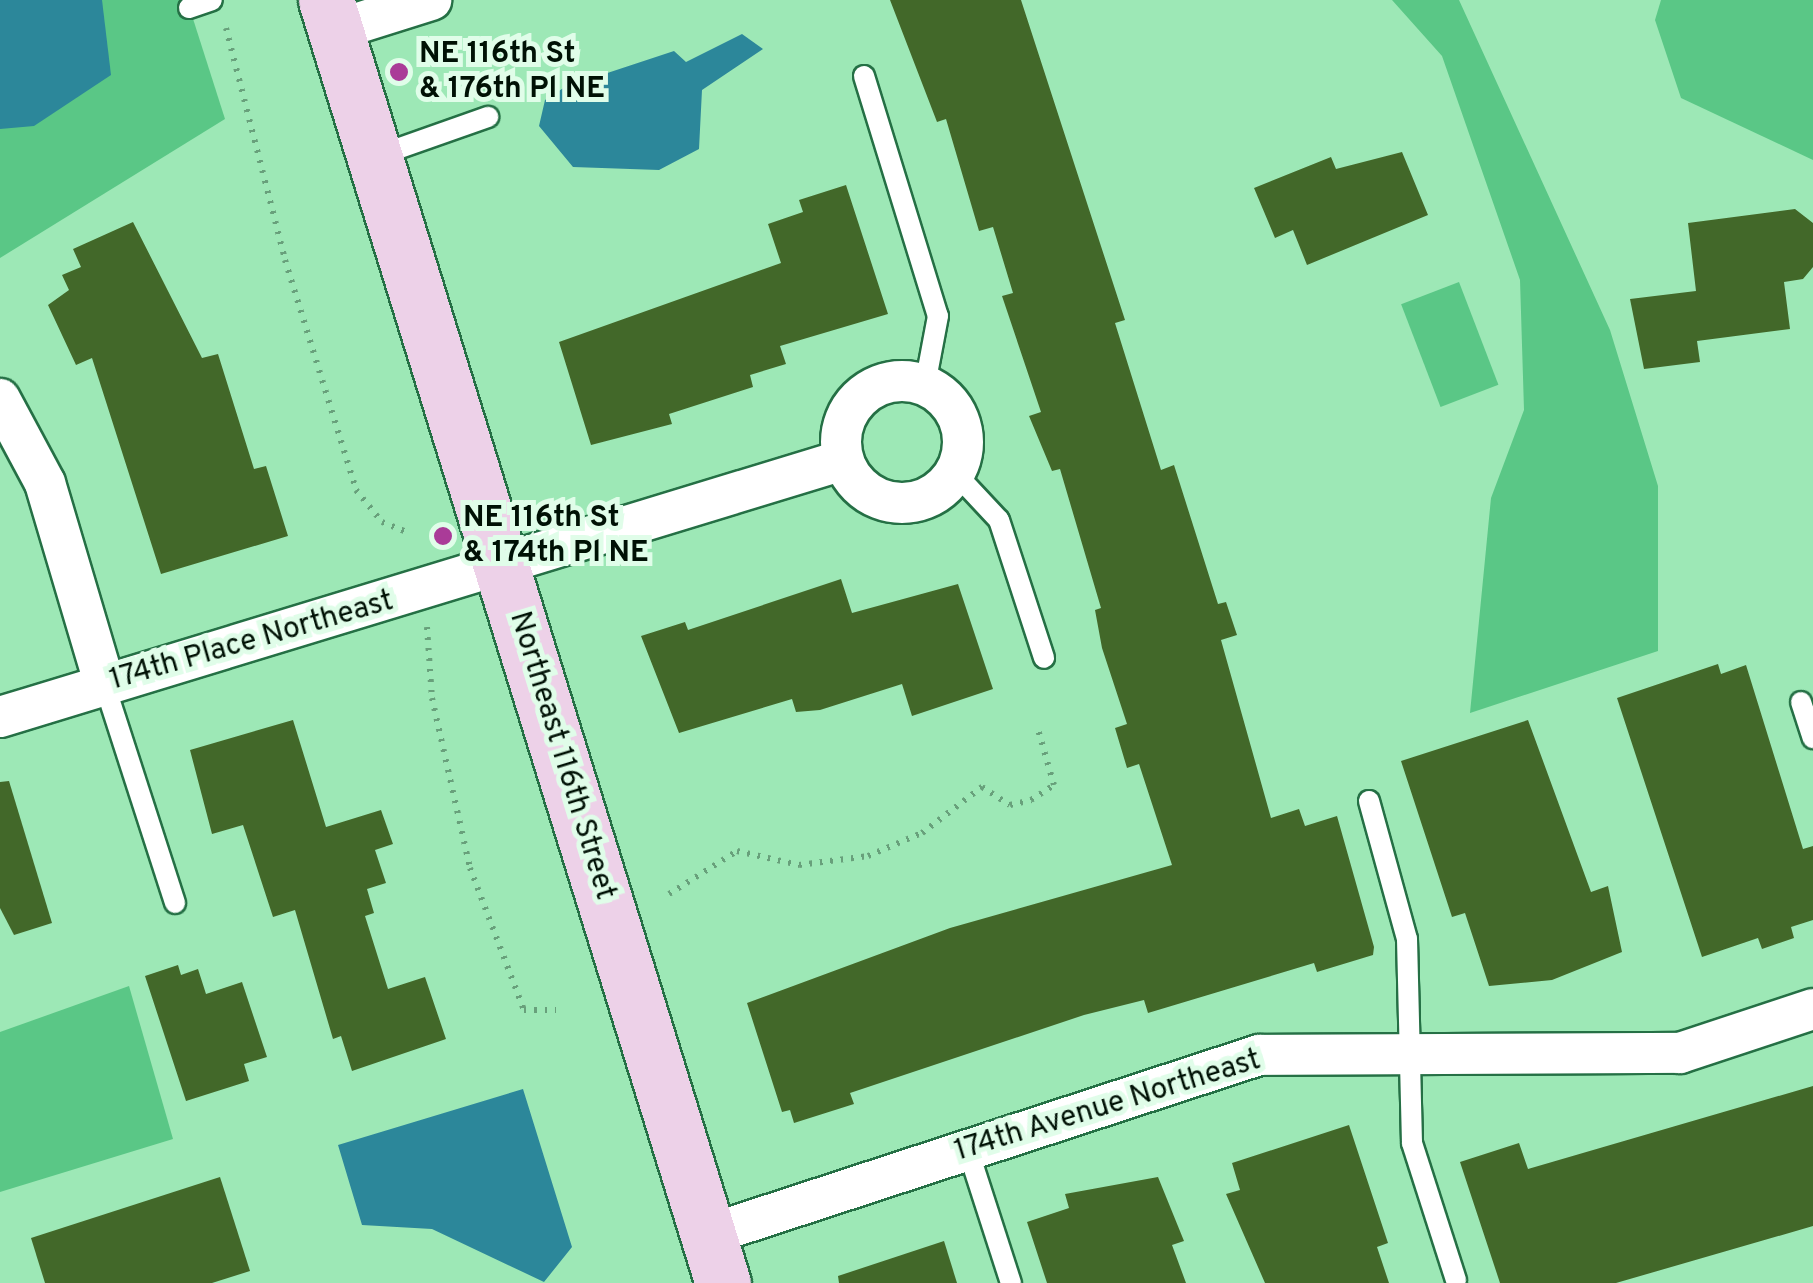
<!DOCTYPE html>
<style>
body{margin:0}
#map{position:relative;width:1813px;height:1283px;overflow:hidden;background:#9de8b6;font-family:Overpass,sans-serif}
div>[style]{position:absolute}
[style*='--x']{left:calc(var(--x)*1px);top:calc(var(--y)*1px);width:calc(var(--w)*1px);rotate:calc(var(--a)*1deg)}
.green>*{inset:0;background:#5ac786;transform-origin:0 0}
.water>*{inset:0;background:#2c879a}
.building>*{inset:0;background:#426829}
.path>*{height:6px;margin-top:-3px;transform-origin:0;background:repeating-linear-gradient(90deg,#68a07b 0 2.5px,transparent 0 10.5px)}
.roads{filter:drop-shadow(2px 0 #257045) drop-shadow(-2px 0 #257045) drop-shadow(0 2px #257045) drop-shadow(0 -2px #257045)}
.lane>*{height:20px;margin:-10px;padding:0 10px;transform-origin:10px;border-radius:10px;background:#fff}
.street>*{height:40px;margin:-20px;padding:0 20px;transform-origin:20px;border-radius:20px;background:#fff}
.street>.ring{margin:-20px;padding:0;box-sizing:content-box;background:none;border:40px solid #fff;border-radius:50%}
.secondary>*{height:55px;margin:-27.5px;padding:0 27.5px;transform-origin:27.5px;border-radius:27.5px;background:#edd1e8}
.dots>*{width:28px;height:28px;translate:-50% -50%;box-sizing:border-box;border:5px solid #e0fde9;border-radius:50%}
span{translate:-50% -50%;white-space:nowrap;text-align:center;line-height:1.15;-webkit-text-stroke:10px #e0fde9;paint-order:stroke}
.poi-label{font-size:30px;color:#001105;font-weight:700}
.left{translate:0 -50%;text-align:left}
.street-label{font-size:30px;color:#001105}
</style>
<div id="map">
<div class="green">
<div style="clip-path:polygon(0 0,187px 0,225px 119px,0 258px)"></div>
<div style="clip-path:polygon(1392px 0,1459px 0,1610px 330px,1658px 486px,1658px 651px,1470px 713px,1491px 498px,1524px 410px,1520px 280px,1442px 56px)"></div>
<div style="clip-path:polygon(1661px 0,1813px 0,1813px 160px,1681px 98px,1655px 20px)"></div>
<div style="left:1459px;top:282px;width:110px;height:62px;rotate:69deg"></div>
<div style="clip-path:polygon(129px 986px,173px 1139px,0 1192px,0 1032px)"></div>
</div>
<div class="water">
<div style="clip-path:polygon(0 0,102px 0,111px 75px,34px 126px,0 129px)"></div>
<div style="clip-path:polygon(742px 34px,763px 49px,702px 90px,699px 149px,659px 170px,573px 167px,539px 126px,545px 100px,565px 87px,674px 51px,686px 62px)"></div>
<div style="clip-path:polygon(523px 1089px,572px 1247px,544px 1282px,432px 1229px,362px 1225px,338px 1145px)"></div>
</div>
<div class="building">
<div style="clip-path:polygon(890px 0,1021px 0,1125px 320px,1115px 323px,1161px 470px,1174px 465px,1218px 604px,1226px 602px,1237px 635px,1221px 640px,1271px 818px,1299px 809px,1305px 826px,1337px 816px,1374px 947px,1373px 955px,1317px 972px,1314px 963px,1148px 1013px,1144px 1000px,1084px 1015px,850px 1093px,854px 1104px,794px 1123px,790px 1110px,782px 1112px,747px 1003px,950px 928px,1172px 865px,1139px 764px,1127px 768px,1115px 728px,1127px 724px,1102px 648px,1095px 610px,1101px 608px,1060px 469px,1052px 471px,1029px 416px,1041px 412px,1002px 296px,1013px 293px,993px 227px,979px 231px,946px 119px,937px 122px)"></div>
<div style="clip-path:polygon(1402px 152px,1428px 215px,1307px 265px,1293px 230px,1275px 238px,1254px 188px,1331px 157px,1336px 169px)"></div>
<div style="clip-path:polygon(846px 185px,888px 314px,780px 346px,786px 364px,750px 375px,753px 387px,669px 414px,672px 424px,591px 445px,559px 342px,781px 263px,768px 224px,803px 212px,799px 200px)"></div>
<div style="clip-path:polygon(1795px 209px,1813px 223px,1813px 267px,1803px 279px,1784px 282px,1790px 329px,1697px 341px,1700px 362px,1644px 369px,1630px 299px,1696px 291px,1688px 223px)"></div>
<div style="clip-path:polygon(133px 222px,202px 358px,218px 354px,254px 469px,266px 466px,288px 536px,161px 574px,92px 358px,76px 365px,48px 305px,69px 290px,62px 275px,81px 267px,73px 249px)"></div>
<div style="clip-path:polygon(841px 579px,852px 613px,958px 584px,993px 689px,912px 716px,902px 684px,820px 710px,796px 712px,792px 699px,679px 733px,641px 636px,685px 622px,688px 630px)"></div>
<div style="clip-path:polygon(1718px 664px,1721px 674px,1746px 665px,1803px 849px,1813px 846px,1813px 920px,1791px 927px,1794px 938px,1762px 949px,1758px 938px,1702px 957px,1617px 698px)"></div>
<div style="clip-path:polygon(293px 720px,326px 827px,381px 810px,393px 844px,375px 850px,386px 883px,367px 889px,374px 913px,365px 916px,388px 989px,425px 977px,446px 1039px,352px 1071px,341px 1036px,333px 1039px,295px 910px,273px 917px,243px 825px,212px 834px,190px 750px)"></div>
<div style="clip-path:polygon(1528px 720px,1591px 892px,1608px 886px,1622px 952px,1552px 980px,1489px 986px,1465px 913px,1452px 917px,1401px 761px)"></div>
<div style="clip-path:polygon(9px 781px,52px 923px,14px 935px,0 908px,0 782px)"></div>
<div style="clip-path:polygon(178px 965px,181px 975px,198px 969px,206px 994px,242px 982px,267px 1057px,244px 1064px,249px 1081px,186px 1101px,145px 976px)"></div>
<div style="clip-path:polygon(1813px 1086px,1813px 1226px,1616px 1283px,1500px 1283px,1460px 1162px,1519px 1143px,1528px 1169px)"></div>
<div style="clip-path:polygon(1349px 1125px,1388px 1243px,1377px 1247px,1389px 1283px,1265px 1283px,1226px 1194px,1240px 1190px,1232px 1163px)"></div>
<div style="clip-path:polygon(220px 1177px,250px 1271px,212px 1283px,45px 1283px,31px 1238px)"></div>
<div style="clip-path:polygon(1158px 1177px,1184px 1241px,1172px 1245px,1186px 1283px,1047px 1283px,1027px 1222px,1069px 1208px,1065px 1194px)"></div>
<div style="clip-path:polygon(944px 1241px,957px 1283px,839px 1283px,838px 1276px)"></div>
</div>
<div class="path">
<div style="--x:226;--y:28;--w:239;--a:75.7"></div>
<div style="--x:285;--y:260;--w:241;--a:72.8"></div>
<div style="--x:356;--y:490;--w:41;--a:50.9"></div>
<div style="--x:382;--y:522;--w:31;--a:22"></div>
<div style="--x:427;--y:627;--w:71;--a:86"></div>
<div style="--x:432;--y:698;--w:174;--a:77.4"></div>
<div style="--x:470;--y:868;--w:152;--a:69.2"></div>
<div style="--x:524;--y:1010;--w:32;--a:0"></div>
<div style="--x:669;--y:894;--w:80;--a:-32.3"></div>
<div style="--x:737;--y:851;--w:64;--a:12.7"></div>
<div style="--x:799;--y:865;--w:70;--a:-7.4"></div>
<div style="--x:868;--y:856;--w:59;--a:-23.1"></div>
<div style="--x:922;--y:833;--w:76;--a:-37.5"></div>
<div style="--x:982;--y:787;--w:33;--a:33"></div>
<div style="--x:1010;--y:805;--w:22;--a:-13"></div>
<div style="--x:1031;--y:800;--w:27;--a:-33"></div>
<div style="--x:1054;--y:785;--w:61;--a:-106.1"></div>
</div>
<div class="roads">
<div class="lane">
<div style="--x:189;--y:8;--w:24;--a:-19"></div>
<div style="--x:864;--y:76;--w:251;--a:72.9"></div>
<div style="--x:938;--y:316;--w:70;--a:100.7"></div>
<div style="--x:377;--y:156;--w:118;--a:-19.4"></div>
<div style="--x:955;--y:473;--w:64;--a:46.9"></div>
<div style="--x:999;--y:520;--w:145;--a:71.9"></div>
<div style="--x:105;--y:686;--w:228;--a:72.1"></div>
<div style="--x:1801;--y:702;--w:38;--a:72"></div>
<div style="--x:1369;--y:801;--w:143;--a:74.6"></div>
<div style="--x:1407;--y:939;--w:204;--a:88.6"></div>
<div style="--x:1412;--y:1143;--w:144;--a:72.2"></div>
<div style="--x:968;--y:1150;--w:140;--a:72.1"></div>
</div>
<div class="street">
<div style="--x:336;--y:30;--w:100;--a:-17.5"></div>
<div class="ring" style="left:841px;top:381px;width:82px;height:82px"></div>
<div style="--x:0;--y:399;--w:95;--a:61.8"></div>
<div style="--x:45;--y:483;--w:212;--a:73.5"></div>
<div style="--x:0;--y:717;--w:881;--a:-16.95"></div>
<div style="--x:708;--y:1235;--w:580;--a:-18.09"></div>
<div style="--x:1259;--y:1055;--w:421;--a:-0.3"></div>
<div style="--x:1680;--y:1053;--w:140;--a:-18.3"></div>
</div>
<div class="secondary">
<div style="--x:326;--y:0;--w:1343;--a:72.81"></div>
</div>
</div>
<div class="dots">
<div style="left:399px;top:72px;background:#aa3b98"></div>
<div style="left:443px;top:536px;background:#aa3b98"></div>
</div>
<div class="poi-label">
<span class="left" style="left:419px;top:72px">NE 116th St<br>&amp; 176th Pl NE</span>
<span class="left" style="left:463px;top:536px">NE 116th St<br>&amp; 174th Pl NE</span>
</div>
<div class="street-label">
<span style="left:252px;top:642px;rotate:-16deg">174th Place Northeast</span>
<span style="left:561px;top:756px;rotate:73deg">Northeast 116th Street</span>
<span style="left:1108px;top:1107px;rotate:-17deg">174th Avenue Northeast</span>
</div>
</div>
